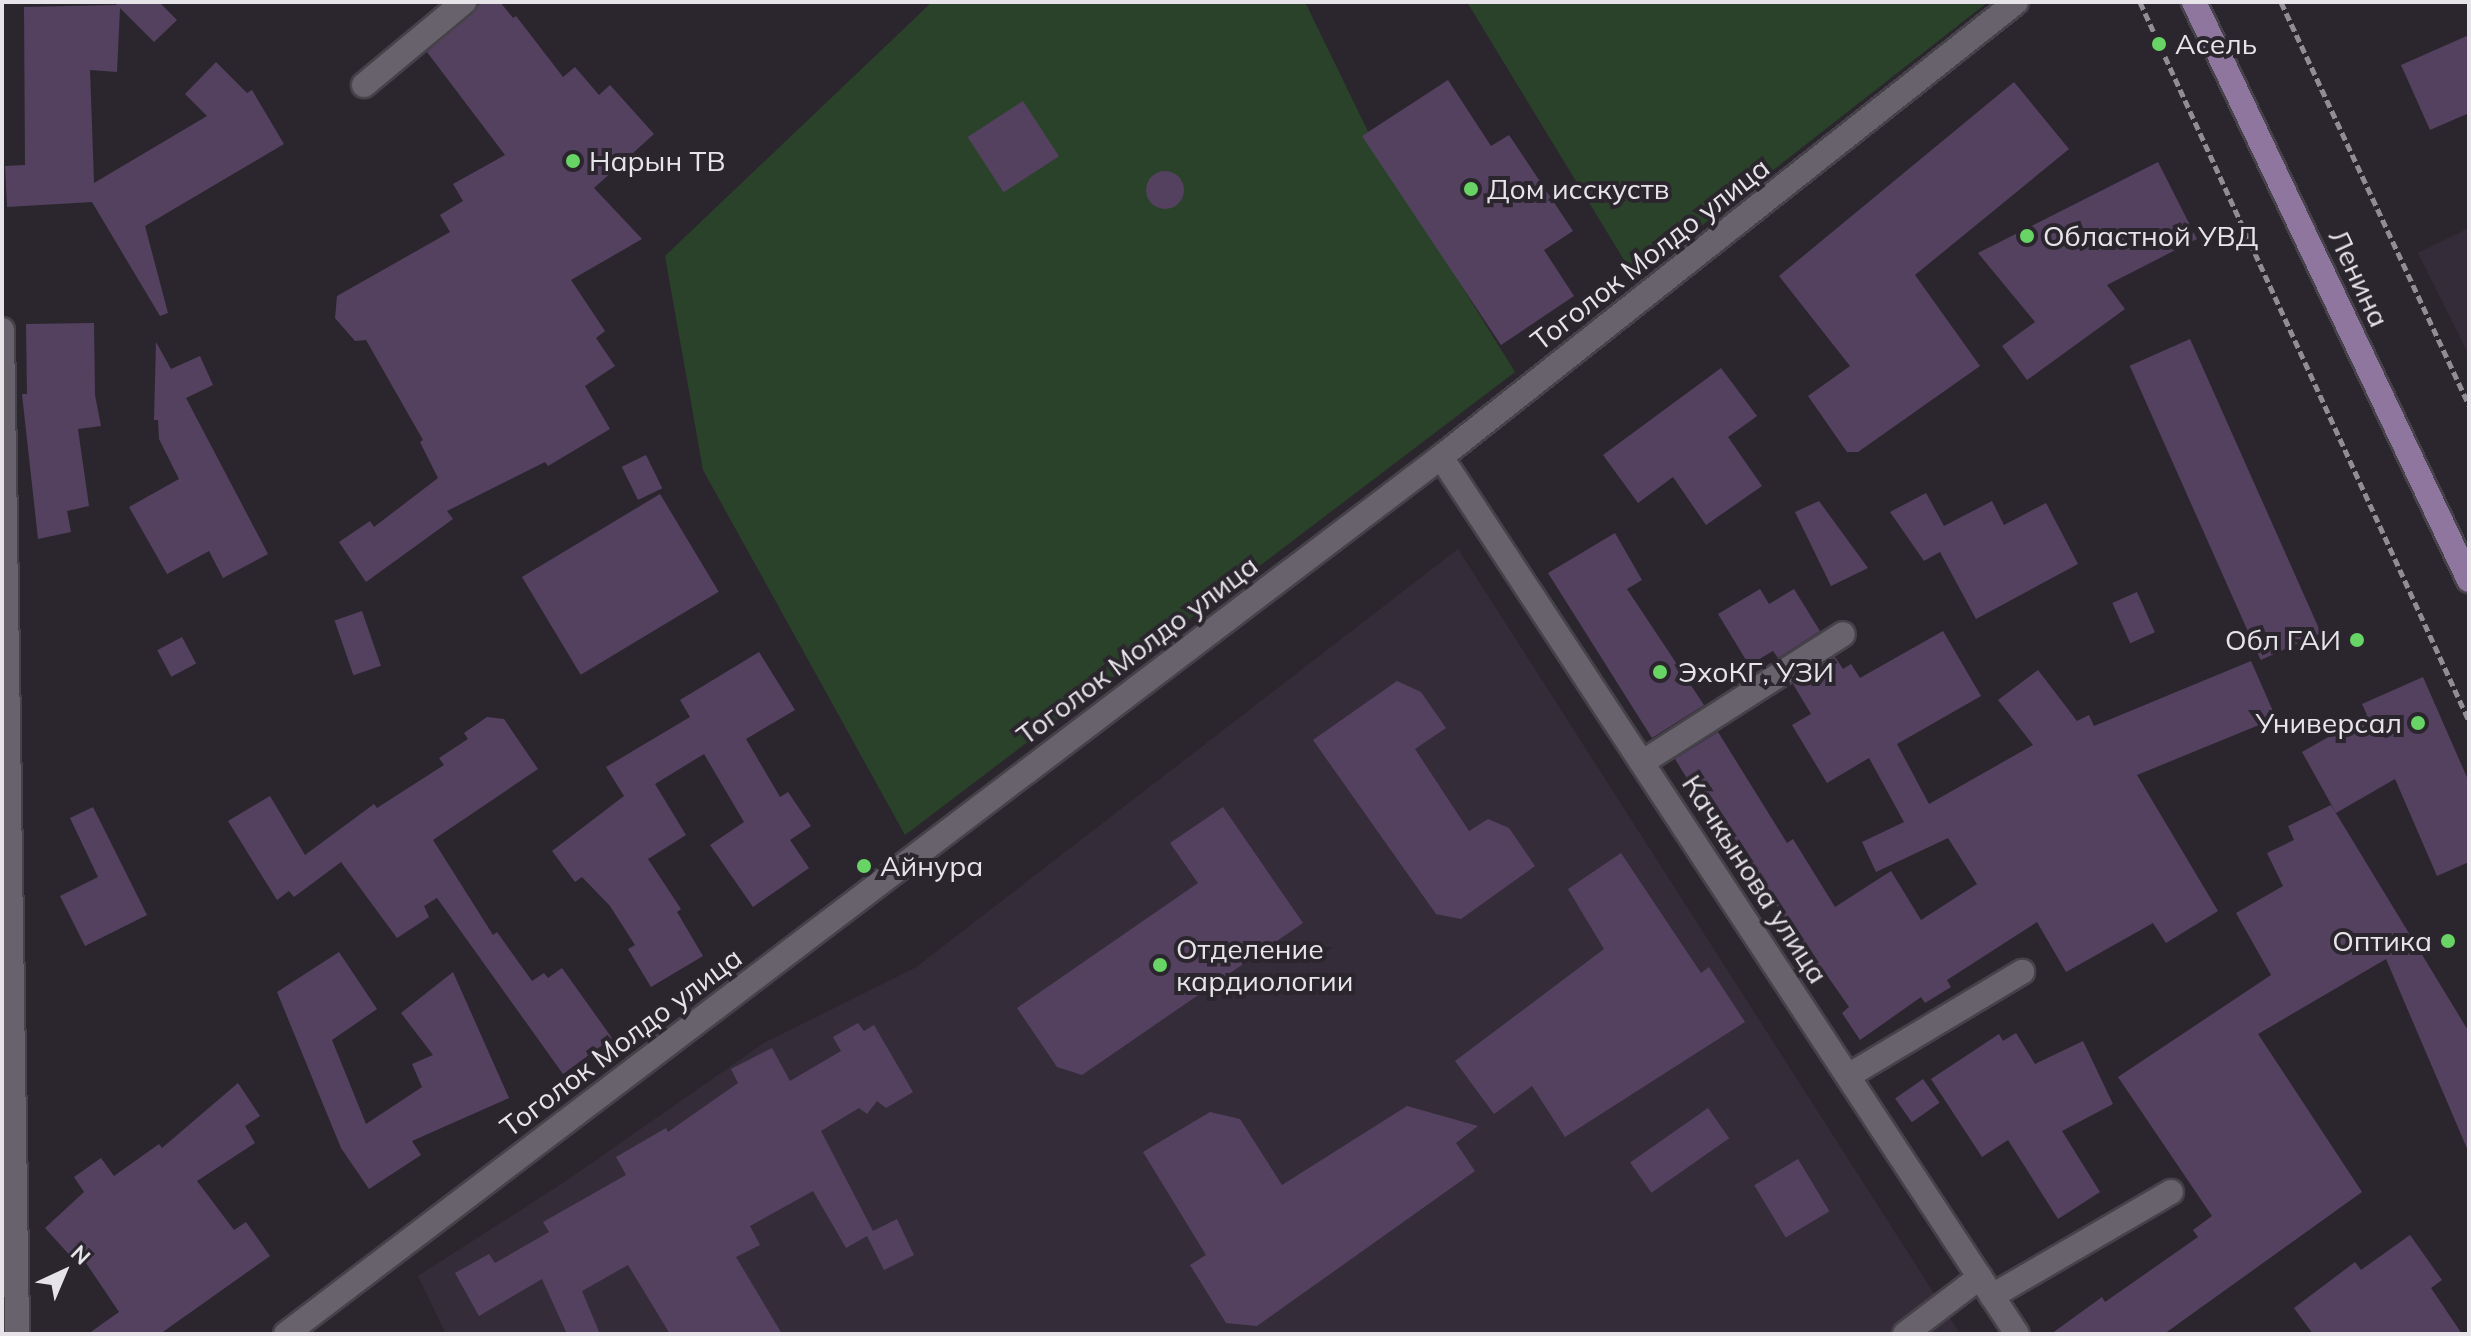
<!DOCTYPE html>
<meta charset="utf-8">
<style>
body{margin:0}
#map{position:relative;width:2471px;height:1336px;overflow:hidden;background:#2b262e;font-family:Mulish,sans-serif}
div>[style]{position:absolute}
[style*='--x']{left:calc(var(--x)*1px);top:calc(var(--y)*1px);width:calc(var(--w)*1px);rotate:calc(var(--a)*1deg)}
.built>*{inset:0;background:#352c3a}
.green>*{inset:0;background:#2a4229}
.building>*{inset:0;background:#54415f;transform-origin:0 0}
.round{border-radius:50%}
.path>*{height:5px;margin-top:-2.5px;transform-origin:0;background:repeating-linear-gradient(90deg,#918d94 0 8px,transparent 0 12px)}
.roads{filter:drop-shadow(2px 0 #464249) drop-shadow(-2px 0 #464249) drop-shadow(0 2px #464249) drop-shadow(0 -2px #464249)}
.minor>*{height:24px;margin:-12px;padding:0 12px;transform-origin:12px;border-radius:12px;background:#68626c}
.tertiary>*{height:24px;margin:-12px;padding:0 12px;transform-origin:12px;border-radius:12px;background:#68626c}
.primary>*{height:24px;margin:-12px;padding:0 12px;transform-origin:12px;border-radius:12px;background:#8f769e}
.dots>*{width:22px;height:22px;translate:-50% -50%;box-sizing:border-box;border:4px solid #2b262e;border-radius:50%}
span{translate:-50% -50%;white-space:nowrap;text-align:center;line-height:1.15;-webkit-text-stroke:8px #2b262e;paint-order:stroke}
.poi-label{font-size:28px;color:#e7e4e9}
.left{translate:0 -50%;text-align:left}
.right{translate:-100% -50%;text-align:right}
.street-label{font-size:28px;color:#e7e4e9}
.frame{position:absolute;inset:0;border:4px solid #e7e4e9;pointer-events:none}
.north{position:absolute;left:24px;top:1232px;width:80px;height:80px;-webkit-text-stroke:6px #2b262e;paint-order:stroke;rotate:44deg;font-size:22px;font-weight:700;line-height:32px;text-align:center;color:#e7e4e9}
.north::after{content:'';display:block;margin:auto;width:28px;height:36px;background:#e7e4e9;clip-path:polygon(50% 0,100% 100%,50% 72%,0 100%)}
</style>
<div id="map">
<div class="built">
<div style="clip-path:polygon(2469px 228px,2469px 355px,2418px 253px)"></div>
<div style="clip-path:polygon(1458px 549px,1960px 1334px,446px 1334px,418px 1276px,566px 1181px,764px 1043px,915px 968px)"></div>
</div>
<div class="green">
<div style="clip-path:polygon(932px 2px,1305px 2px,1376px 148px,1515px 372px,905px 835px,703px 470px,665px 256px)"></div>
<div style="clip-path:polygon(1467px 2px,1988px 2px,1635px 278px)"></div>
</div>
<div class="building">
<div style="clip-path:polygon(114px 2px,159px 2px,177px 20px,154px 42px,120px 8px,117px 72px,90px 70px,94px 183px,207px 116px,185px 94px,216px 62px,247px 93px,252px 90px,284px 144px,145px 226px,168px 313px,160px 316px,92px 202px,7px 207px,5px 166px,25px 165px,24px 7px,117px 5px)"></div>
<div style="clip-path:polygon(482px 2px,500px 2px,513px 18px,516px 16px,563px 77px,575px 67px,599px 95px,610px 85px,654px 134px,594px 188px,642px 239px,571px 280px,605px 331px,596px 338px,615px 366px,585px 386px,610px 429px,548px 466px,545px 462px,447px 511px,453px 519px,366px 582px,339px 542px,370px 521px,374px 527px,438px 478px,420px 442px,423px 440px,366px 340px,355px 341px,335px 318px,337px 296px,450px 232px,440px 215px,463px 201px,453px 184px,505px 155px,427px 52px)"></div>
<div style="clip-path:polygon(2469px 35px,2469px 113px,2430px 130px,2401px 65px)"></div>
<div style="clip-path:polygon(1448px 80px,1491px 146px,1509px 135px,1573px 231px,1544px 250px,1574px 296px,1501px 345px,1362px 136px)"></div>
<div style="clip-path:polygon(2014px 82px,2069px 149px,1915px 275px,1980px 366px,1858px 452px,1847px 452px,1808px 396px,1850px 366px,1779px 276px)"></div>
<div style="left:1023px;top:101px;width:66px;height:66px;rotate:57deg"></div>
<div style="clip-path:polygon(2158px 162px,2197px 239px,2107px 285px,2125px 309px,2027px 380px,2002px 346px,2035px 322px,1978px 253px)"></div>
<div class="round" style="left:1146px;top:171px;width:38px;height:38px"></div>
<div style="clip-path:polygon(94px 323px,95px 395px,101px 426px,78px 429px,89px 506px,67px 511px,71px 532px,38px 539px,22px 394px,27px 394px,26px 324px)"></div>
<div style="left:2190px;top:339px;width:322px;height:66px;rotate:66deg"></div>
<div style="clip-path:polygon(156px 342px,171px 369px,200px 356px,213px 385px,186px 398px,268px 554px,223px 578px,209px 551px,167px 574px,129px 507px,179px 479px,159px 439px,158px 420px,154px 420px)"></div>
<div style="clip-path:polygon(1721px 368px,1757px 416px,1728px 437px,1762px 486px,1706px 525px,1673px 477px,1638px 503px,1603px 455px)"></div>
<div style="left:646px;top:455px;width:37px;height:27px;rotate:64deg"></div>
<div style="clip-path:polygon(1926px 493px,1944px 526px,1992px 501px,2004px 525px,2046px 503px,2078px 564px,1976px 619px,1940px 552px,1924px 561px,1890px 512px)"></div>
<div style="left:660px;top:494px;width:114px;height:161px;rotate:59deg"></div>
<div style="clip-path:polygon(1819px 501px,1868px 568px,1831px 586px,1795px 512px)"></div>
<div style="clip-path:polygon(1615px 533px,1642px 580px,1627px 589px,1704px 705px,1652px 738px,1548px 573px)"></div>
<div style="clip-path:polygon(1760px 589px,1769px 604px,1794px 589px,1820px 631px,1778px 658px,1773px 651px,1749px 665px,1718px 614px)"></div>
<div style="left:2137px;top:592px;width:44px;height:27px;rotate:66deg"></div>
<div style="left:362px;top:611px;width:58px;height:29px;rotate:71deg"></div>
<div style="clip-path:polygon(1943px 631px,1981px 696px,1897px 744px,1929px 804px,2033px 745px,1998px 700px,2038px 670px,2077px 721px,2089px 715px,2094px 726px,2251px 661px,2276px 718px,2137px 775px,2218px 911px,2166px 943px,2153px 923px,2066px 972px,2037px 922px,1947px 980px,1951px 987px,1925px 1003px,1921px 997px,1860px 1040px,1842px 1013px,1849px 1007px,1824px 971px,1819px 974px,1725px 823px,1717px 827px,1675px 759px,1718px 732px,1787px 843px,1793px 839px,1835px 907px,1891px 871px,1921px 920px,1977px 884px,1948px 838px,1876px 872px,1862px 842px,1904px 822px,1869px 758px,1827px 783px,1792px 725px,1811px 714px,1793px 684px,1835px 657px,1843px 669px,1851px 664px,1860px 678px)"></div>
<div style="left:182px;top:637px;width:30px;height:28px;rotate:62deg"></div>
<div style="clip-path:polygon(759px 652px,795px 710px,746px 739px,780px 797px,788px 792px,811px 826px,790px 840px,809px 868px,753px 907px,710px 845px,744px 822px,704px 754px,655px 784px,686px 835px,648px 859px,681px 909px,677px 912px,703px 956px,651px 987px,628px 949px,635px 945px,610px 906px,582px 877px,575px 882px,552px 851px,624px 796px,606px 767px,690px 717px,680px 700px)"></div>
<div style="clip-path:polygon(2423px 677px,2469px 782px,2469px 862px,2437px 876px,2395px 779px,2336px 813px,2302px 752px,2367px 715px,2362px 704px)"></div>
<div style="clip-path:polygon(1397px 681px,1421px 692px,1446px 728px,1415px 749px,1469px 831px,1488px 819px,1509px 828px,1535px 866px,1461px 919px,1436px 914px,1313px 740px)"></div>
<div style="clip-path:polygon(487px 717px,504px 719px,538px 769px,433px 840px,493px 935px,497px 932px,532px 981px,544px 973px,548px 978px,562px 968px,612px 1038px,563px 1074px,437px 898px,424px 906px,429px 917px,397px 938px,341px 862px,294px 897px,289px 891px,277px 900px,228px 821px,270px 796px,305px 855px,374px 804px,377px 808px,444px 765px,439px 758px,468px 739px,464px 733px)"></div>
<div style="clip-path:polygon(2331px 805px,2469px 1032px,2469px 1153px,2386px 959px,2258px 1034px,2362px 1192px,2164px 1334px,2051px 1334px,2102px 1297px,2105px 1302px,2198px 1237px,2193px 1230px,2212px 1216px,2118px 1077px,2271px 975px,2236px 913px,2283px 886px,2267px 853px,2294px 840px,2288px 826px)"></div>
<div style="clip-path:polygon(93px 807px,147px 915px,85px 946px,60px 896px,98px 877px,70px 818px)"></div>
<div style="clip-path:polygon(1223px 807px,1303px 923px,1082px 1075px,1057px 1067px,1017px 1008px,1198px 883px,1170px 843px)"></div>
<div style="clip-path:polygon(1621px 853px,1701px 973px,1709px 967px,1745px 1022px,1565px 1137px,1532px 1086px,1494px 1114px,1455px 1061px,1604px 949px,1568px 889px)"></div>
<div style="clip-path:polygon(339px 952px,377px 1009px,332px 1040px,366px 1124px,422px 1087px,412px 1064px,433px 1055px,401px 1013px,453px 972px,509px 1098px,412px 1141px,421px 1155px,369px 1189px,341px 1148px,277px 992px)"></div>
<div style="clip-path:polygon(858px 1023px,864px 1031px,874px 1025px,913px 1092px,886px 1108px,877px 1101px,867px 1114px,859px 1108px,821px 1131px,873px 1231px,897px 1219px,914px 1255px,884px 1270px,867px 1236px,846px 1248px,813px 1191px,750px 1226px,760px 1245px,736px 1257px,782px 1334px,670px 1334px,628px 1265px,582px 1291px,600px 1334px,567px 1334px,542px 1279px,479px 1316px,455px 1273px,489px 1254px,495px 1263px,549px 1232px,543px 1222px,626px 1175px,616px 1157px,666px 1128px,668px 1132px,738px 1083px,731px 1069px,772px 1048px,790px 1081px,841px 1051px,833px 1037px)"></div>
<div style="clip-path:polygon(2016px 1033px,2035px 1064px,2083px 1041px,2113px 1104px,2062px 1131px,2100px 1192px,2058px 1219px,2008px 1140px,1982px 1157px,1931px 1079px,1999px 1034px,2003px 1041px)"></div>
<div style="left:1923px;top:1079px;width:29px;height:34px;rotate:55deg"></div>
<div style="clip-path:polygon(238px 1083px,260px 1116px,245px 1126px,255px 1143px,197px 1181px,234px 1230px,246px 1222px,270px 1256px,160px 1334px,88px 1334px,119px 1312px,80px 1254px,74px 1260px,45px 1228px,84px 1192px,74px 1177px,101px 1158px,114px 1176px,159px 1144px,162px 1148px)"></div>
<div style="clip-path:polygon(1407px 1106px,1478px 1126px,1456px 1143px,1475px 1171px,1257px 1326px,1226px 1323px,1190px 1265px,1206px 1255px,1143px 1152px,1210px 1112px,1240px 1119px,1282px 1185px)"></div>
<div style="left:1708px;top:1108px;width:37px;height:95px;rotate:55deg"></div>
<div style="left:1798px;top:1159px;width:61px;height:51px;rotate:59deg"></div>
<div style="clip-path:polygon(2410px 1235px,2442px 1280px,2431px 1288px,2462px 1334px,2313px 1334px,2294px 1308px,2355px 1262px,2361px 1270px)"></div>
</div>
<div class="path">
<div style="--x:2140;--y:2;--w:791;--a:65.41"></div>
<div style="--x:2281;--y:2;--w:445;--a:65"></div>
</div>
<div class="roads">
<div class="minor">
<div style="--x:364;--y:85;--w:130;--a:-39.7"></div>
<div style="--x:1441;--y:457;--w:1049;--a:56.7"></div>
<div style="--x:1643;--y:762;--w:237;--a:-32.6"></div>
<div style="--x:1848;--y:1076;--w:203;--a:-30.9"></div>
<div style="--x:1992;--y:1296;--w:207;--a:-30.2"></div>
<div style="--x:1905;--y:1334;--w:94;--a:-37.2"></div>
</div>
<div class="tertiary">
<div style="--x:2;--y:330;--w:1004;--a:89.14"></div>
<div style="--x:286;--y:1334;--w:1450;--a:-37.21"></div>
<div style="--x:1441;--y:457;--w:733;--a:-38.35"></div>
</div>
<div class="primary">
<div style="--x:2194;--y:2;--w:640;--a:64.56"></div>
</div>
</div>
<div class="dots">
<div style="left:2159px;top:44px;background:#68d465"></div>
<div style="left:573px;top:161px;background:#68d465"></div>
<div style="left:1471px;top:189px;background:#68d465"></div>
<div style="left:2027px;top:236px;background:#68d465"></div>
<div style="left:2357px;top:640px;background:#68d465"></div>
<div style="left:1660px;top:672px;background:#68d465"></div>
<div style="left:2418px;top:723px;background:#68d465"></div>
<div style="left:864px;top:866px;background:#68d465"></div>
<div style="left:2448px;top:941px;background:#68d465"></div>
<div style="left:1160px;top:965px;background:#68d465"></div>
</div>
<div class="poi-label">
<span class="left" style="left:2175px;top:44px">Асель</span>
<span class="left" style="left:589px;top:161px">Нарын ТВ</span>
<span class="left" style="left:1487px;top:189px">Дом исскуств</span>
<span class="left" style="left:2043px;top:236px">Областной УВД</span>
<span class="right" style="left:2341px;top:640px">Обл ГАИ</span>
<span class="left" style="left:1678px;top:672px">ЭхоКГ, УЗИ</span>
<span class="right" style="left:2402px;top:723px">Универсал</span>
<span class="left" style="left:880px;top:866px">Айнура</span>
<span class="right" style="left:2432px;top:941px">Оптика</span>
<span class="left" style="left:1176px;top:965px">Отделение<br>кардиологии</span>
</div>
<div class="street-label">
<span style="left:1650px;top:254px;rotate:-38deg">Тоголок Молдо улица</span>
<span style="left:2359px;top:278px;rotate:65deg">Ленина</span>
<span style="left:1137px;top:650px;rotate:-37deg">Тоголок Молдо улица</span>
<span style="left:1755px;top:879px;rotate:57deg">Качкынова улица</span>
<span style="left:621px;top:1042px;rotate:-37deg">Тоголок Молдо улица</span>
</div>
<div class="frame"></div>
<div class="north">N</div>
</div>
